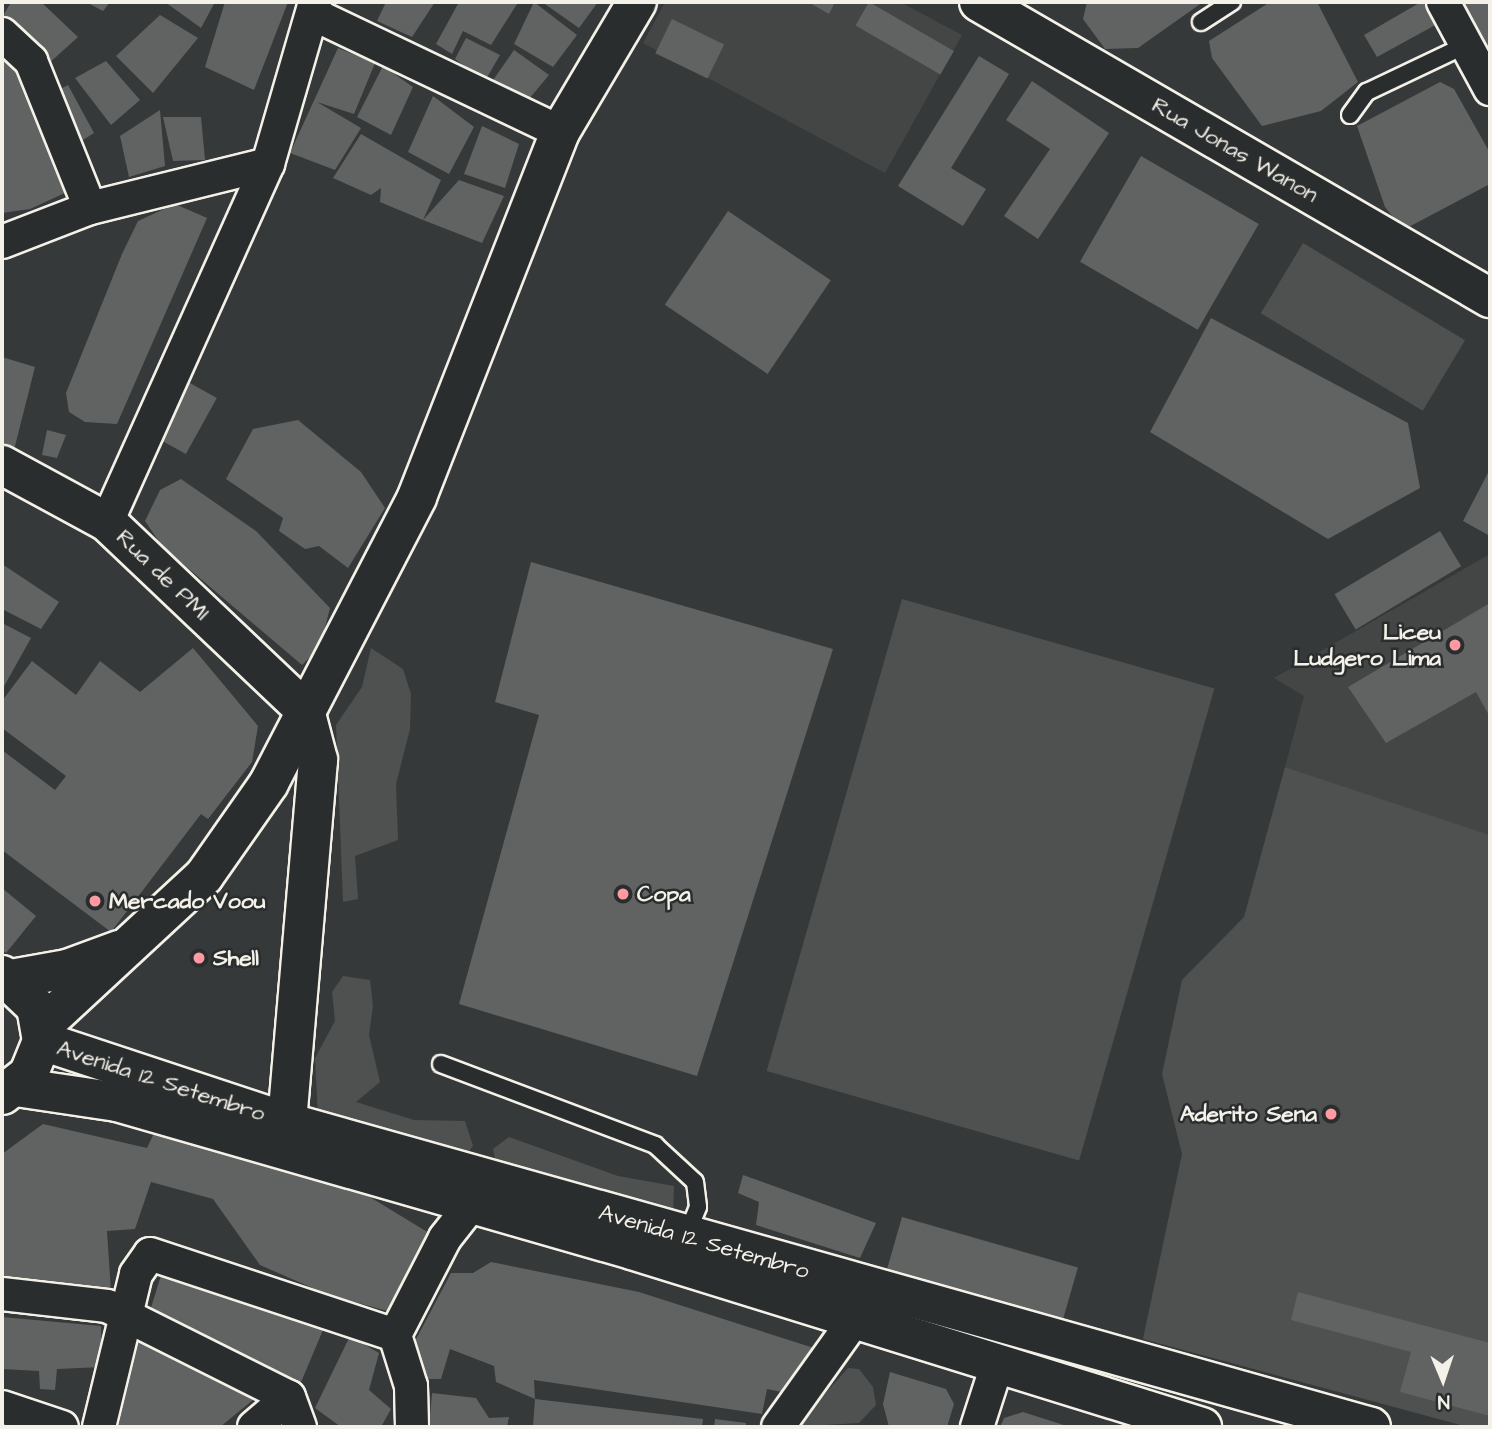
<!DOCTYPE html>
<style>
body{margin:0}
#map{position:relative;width:1492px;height:1429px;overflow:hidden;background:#363939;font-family:"Architects Daughter",sans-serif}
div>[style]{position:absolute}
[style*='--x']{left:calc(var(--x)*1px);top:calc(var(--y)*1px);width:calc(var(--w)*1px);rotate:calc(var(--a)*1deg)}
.built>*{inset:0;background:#434645}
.green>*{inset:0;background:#4e514f;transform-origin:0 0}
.building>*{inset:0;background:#616362;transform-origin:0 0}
.roads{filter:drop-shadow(2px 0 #f4f1e8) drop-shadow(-2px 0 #f4f1e8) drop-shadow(0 2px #f4f1e8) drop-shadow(0 -2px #f4f1e8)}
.service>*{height:16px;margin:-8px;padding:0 8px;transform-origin:8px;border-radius:8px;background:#2a2d2e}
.minor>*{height:32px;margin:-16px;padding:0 16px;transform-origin:16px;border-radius:16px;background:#2a2d2e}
.tertiary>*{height:38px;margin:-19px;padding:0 19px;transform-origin:19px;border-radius:19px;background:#2a2d2e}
.secondary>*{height:38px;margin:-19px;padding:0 19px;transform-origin:19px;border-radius:19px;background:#2a2d2e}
.dots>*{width:19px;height:19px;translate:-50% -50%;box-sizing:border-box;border:4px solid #2a2d2e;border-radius:50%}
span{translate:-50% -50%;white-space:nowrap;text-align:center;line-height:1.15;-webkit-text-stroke:5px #2a2d2e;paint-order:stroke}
.street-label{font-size:23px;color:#f4f1e8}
.poi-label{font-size:23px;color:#f4f1e8;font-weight:700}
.right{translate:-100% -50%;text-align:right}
.left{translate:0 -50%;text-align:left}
.frame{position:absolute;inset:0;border:4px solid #f4f1e8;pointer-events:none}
.north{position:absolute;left:1408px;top:1345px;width:70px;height:70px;-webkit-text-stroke:5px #2a2d2e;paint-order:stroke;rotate:178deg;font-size:19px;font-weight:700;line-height:28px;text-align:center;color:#f4f1e8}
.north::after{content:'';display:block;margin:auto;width:24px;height:32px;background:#f4f1e8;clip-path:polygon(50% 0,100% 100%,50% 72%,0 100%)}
</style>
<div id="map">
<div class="built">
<div style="clip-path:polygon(665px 2px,900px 2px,962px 35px,885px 173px,643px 43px)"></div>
<div style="clip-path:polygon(1490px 554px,1490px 835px,1285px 767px,1304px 696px,1274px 678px)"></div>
</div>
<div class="green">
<div style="left:1303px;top:243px;width:189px;height:82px;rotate:31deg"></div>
<div style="left:902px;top:599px;width:325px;height:491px;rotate:16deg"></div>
<div style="clip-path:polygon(371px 648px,403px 669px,411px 694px,410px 729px,396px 784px,398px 840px,355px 856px,358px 899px,343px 902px,336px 725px,362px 687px)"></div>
<div style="clip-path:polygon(1285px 767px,1490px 835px,1490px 1427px,1468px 1427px,1143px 1339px,1182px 1154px,1162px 1074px,1182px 980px,1244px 917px)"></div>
<div style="clip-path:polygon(343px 976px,370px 980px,373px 1006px,369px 1035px,380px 1082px,356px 1102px,414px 1120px,465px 1121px,473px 1146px,460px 1163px,318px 1118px,315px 1058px,335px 1021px,332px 992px)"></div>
<div style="clip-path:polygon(509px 1137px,618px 1176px,674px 1186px,673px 1218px,497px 1168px,493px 1149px)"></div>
<div style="clip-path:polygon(848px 1368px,859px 1369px,873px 1387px,876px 1405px,859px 1423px,790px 1427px,790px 1419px,814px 1406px)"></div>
</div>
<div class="building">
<div style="clip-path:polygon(11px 2px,41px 2px,78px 37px,46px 66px,2px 18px)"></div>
<div style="clip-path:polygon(86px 2px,110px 2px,103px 11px)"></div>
<div style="clip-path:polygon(165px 2px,215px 2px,201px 28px)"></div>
<div style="clip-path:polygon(225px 2px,288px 2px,254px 90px,205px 67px)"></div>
<div style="clip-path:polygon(386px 2px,435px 2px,412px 37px,377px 21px)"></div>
<div style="clip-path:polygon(459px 2px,513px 2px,517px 4px,491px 45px,463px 31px,452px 54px,436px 44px)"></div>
<div style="clip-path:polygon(534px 2px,577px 35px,553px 67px,514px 44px)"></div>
<div style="clip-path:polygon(542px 2px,598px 2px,579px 28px)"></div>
<div style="clip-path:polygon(808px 2px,835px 2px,829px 14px)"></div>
<div style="left:869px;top:2px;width:98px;height:27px;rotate:30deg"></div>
<div style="clip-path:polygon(1087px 2px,1203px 2px,1138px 48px,1105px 49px,1083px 19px)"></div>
<div style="clip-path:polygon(1270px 2px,1317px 2px,1358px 82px,1321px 111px,1262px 126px,1212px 58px,1209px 41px)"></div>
<div style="clip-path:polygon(1421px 2px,1428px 2px,1439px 23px,1377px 57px,1364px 35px)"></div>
<div style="clip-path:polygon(1458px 2px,1490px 2px,1490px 52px,1466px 15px)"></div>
<div style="clip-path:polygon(160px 15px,198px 38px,153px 93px,116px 56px)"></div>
<div style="left:672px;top:19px;width:58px;height:38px;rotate:26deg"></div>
<div style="clip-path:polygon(466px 38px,500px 55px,485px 81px,455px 59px)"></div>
<div style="clip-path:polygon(2px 43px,24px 61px,78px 187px,30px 209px,2px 213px)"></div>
<div style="clip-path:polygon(338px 48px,375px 63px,354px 114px,317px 102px,361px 128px,335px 170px,290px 153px)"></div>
<div style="clip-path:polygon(514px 50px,549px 75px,524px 105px,489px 86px)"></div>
<div style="clip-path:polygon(979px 56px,1009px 74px,951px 168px,986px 189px,963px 226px,898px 186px)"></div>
<div style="clip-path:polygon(106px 61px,140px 100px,111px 125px,75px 78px)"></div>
<div style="clip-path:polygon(383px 66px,413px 87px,391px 135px,357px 117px)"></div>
<div style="clip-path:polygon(1032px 81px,1109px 133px,1038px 239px,1004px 216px,1050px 149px,1006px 120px)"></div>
<div style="clip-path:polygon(1440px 82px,1454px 89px,1490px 153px,1490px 184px,1403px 230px,1385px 207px,1357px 126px)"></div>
<div style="clip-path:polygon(68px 85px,94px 133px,78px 143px,55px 92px)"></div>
<div style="clip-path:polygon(433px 96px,474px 127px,449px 174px,408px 152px)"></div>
<div style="clip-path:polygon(160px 110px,165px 166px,129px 177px,120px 136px)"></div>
<div style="clip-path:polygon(163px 117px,201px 117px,205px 160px,173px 161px)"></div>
<div style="clip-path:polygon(482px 126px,519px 144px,505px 188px,464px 174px)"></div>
<div style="clip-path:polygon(361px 134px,441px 180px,423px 220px,459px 180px,504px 196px,482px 243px,423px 220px,380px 202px,381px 188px,371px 195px,333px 178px)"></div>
<div style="left:1141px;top:156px;width:136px;height:122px;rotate:30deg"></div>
<div style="clip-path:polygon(175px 204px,207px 218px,117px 424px,85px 422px,69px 412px,66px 393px,122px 254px,138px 221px)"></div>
<div style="left:728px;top:211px;width:124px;height:113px;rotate:34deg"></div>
<div style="clip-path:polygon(1211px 318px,1408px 423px,1420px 488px,1328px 539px,1150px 432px)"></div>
<div style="clip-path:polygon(2px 357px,35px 367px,14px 450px,2px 443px)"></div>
<div style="left:188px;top:382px;width:33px;height:64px;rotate:29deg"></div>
<div style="clip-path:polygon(298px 420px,361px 472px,385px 508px,348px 568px,319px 546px,305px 549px,279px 531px,283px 518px,226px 479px,253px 429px)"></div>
<div style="clip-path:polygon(47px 430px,66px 435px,57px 458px,42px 455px)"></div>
<div style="clip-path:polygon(1490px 469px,1490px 536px,1463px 521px)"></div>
<div style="clip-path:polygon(181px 479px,256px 531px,330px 608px,320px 647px,302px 665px,162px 546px,145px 521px,160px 490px)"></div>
<div style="left:1440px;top:531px;width:41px;height:123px;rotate:59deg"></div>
<div style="clip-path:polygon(531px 562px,833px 649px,697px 1076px,459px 1004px,539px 715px,495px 702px)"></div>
<div style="clip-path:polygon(2px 564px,59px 602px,41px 629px,2px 609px)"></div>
<div style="clip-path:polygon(1490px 603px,1490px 717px,1476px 692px,1386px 743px,1348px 687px)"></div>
<div style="clip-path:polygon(2px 623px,31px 638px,2px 690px)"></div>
<div style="clip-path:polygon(193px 648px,258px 726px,252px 762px,208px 819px,201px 814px,111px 932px,2px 850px,2px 750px,55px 790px,66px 776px,2px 728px,2px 701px,32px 661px,76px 695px,100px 661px,140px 692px)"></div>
<div style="clip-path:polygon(2px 888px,36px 916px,6px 953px,2px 950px)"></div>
<div style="clip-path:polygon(43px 1124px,147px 1148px,155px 1131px,355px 1188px,429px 1233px,387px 1311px,326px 1294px,260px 1265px,213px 1199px,151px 1182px,135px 1229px,107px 1231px,111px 1292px,2px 1281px,2px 1154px)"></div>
<div style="clip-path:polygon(743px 1175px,876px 1223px,860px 1258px,756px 1225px,759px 1202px,738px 1193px)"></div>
<div style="left:902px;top:1217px;width:183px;height:61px;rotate:16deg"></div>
<div style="clip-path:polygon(491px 1262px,639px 1292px,817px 1349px,809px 1380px,791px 1378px,792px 1394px,767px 1389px,762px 1414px,534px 1380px,535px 1399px,496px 1382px,494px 1366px,450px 1349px,441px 1379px,424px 1379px,414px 1343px,451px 1273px,473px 1273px)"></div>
<div style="clip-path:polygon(162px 1272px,323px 1330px,299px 1387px,150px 1311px)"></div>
<div style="clip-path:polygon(1298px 1292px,1490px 1343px,1490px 1416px,1400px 1392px,1411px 1352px,1291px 1320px)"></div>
<div style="clip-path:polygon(2px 1317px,101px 1326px,102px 1367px,57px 1369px,55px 1390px,40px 1389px,39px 1371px,2px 1369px)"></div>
<div style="clip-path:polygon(350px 1336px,379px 1353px,369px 1390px,391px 1409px,381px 1427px,341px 1427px,315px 1408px)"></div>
<div style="clip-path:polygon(139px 1339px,259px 1395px,220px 1427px,118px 1427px)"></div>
<div style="clip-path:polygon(890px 1372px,946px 1389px,954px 1404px,947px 1427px,889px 1427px,883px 1404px)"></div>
<div style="clip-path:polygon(432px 1393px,476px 1398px,489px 1418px,509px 1417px,507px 1427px,429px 1427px)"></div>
<div style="clip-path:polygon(535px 1399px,703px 1419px,702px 1427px,533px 1427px)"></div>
<div style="clip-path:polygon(1023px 1412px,1070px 1427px,1000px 1427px,1004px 1418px)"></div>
<div style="clip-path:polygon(715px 1419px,746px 1423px,746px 1427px,714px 1427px)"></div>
</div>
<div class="roads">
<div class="service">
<div style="--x:1201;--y:22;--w:37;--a:-33"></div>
<div style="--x:1350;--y:115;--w:29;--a:-54"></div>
<div style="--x:1367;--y:92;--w:110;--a:-25.4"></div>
<div style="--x:441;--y:1064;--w:229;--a:20.7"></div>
<div style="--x:655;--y:1145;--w:54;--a:42.8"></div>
<div style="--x:695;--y:1182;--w:25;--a:83"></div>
<div style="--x:698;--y:1207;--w:29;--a:112"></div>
</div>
<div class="minor">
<div style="--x:1443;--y:2;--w:99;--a:61.6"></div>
<div style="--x:313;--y:14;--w:274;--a:25.5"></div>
<div style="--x:2;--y:34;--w:40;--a:43"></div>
<div style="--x:31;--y:61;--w:158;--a:68.1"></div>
<div style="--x:2;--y:242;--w:94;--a:-21.1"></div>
<div style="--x:90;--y:208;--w:183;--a:-13.9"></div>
<div style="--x:268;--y:164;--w:169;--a:-73.8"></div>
<div style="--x:107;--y:522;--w:393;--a:-65.8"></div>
<div style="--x:2;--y:1294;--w:106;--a:6.5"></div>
<div style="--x:107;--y:1306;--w:203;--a:26.6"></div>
<div style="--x:289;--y:1397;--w:32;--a:70"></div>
<div style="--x:2;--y:1407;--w:63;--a:18.4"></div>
<div style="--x:99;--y:1427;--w:157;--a:-76.4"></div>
<div style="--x:136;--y:1274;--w:24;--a:-55"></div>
<div style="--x:150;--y:1254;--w:258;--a:18.3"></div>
<div style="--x:254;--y:1427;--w:46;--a:-40.6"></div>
<div style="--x:412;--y:1427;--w:41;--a:-91.4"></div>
<div style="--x:411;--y:1386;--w:53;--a:-107.4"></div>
<div style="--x:395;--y:1335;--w:109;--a:-62.7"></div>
<div style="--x:445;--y:1238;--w:42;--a:-51.8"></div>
<div style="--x:471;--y:1205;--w:25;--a:-76"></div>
<div style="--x:778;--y:1427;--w:129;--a:-54.5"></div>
<div style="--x:977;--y:1427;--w:62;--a:-72.1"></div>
</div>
<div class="tertiary">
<div style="--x:979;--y:2;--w:591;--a:30.08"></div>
<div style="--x:2;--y:465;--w:119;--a:28.5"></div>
<div style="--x:107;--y:522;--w:273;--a:43.5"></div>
<div style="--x:305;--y:710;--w:52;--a:75.4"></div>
<div style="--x:318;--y:760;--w:363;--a:94.9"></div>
<div style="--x:42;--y:1041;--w:258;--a:18.3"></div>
<div style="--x:287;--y:1122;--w:1126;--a:15.71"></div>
<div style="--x:16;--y:1087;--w:102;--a:8.4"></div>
<div style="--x:117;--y:1102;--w:536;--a:16.03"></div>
<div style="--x:632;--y:1250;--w:597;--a:17.25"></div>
</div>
<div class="secondary">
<div style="--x:2;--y:975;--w:47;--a:43.3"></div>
<div style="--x:36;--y:1007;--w:35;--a:80"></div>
<div style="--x:42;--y:1041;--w:35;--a:112"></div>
<div style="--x:29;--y:1074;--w:34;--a:142"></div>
<div style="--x:11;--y:979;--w:57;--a:-10.1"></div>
<div style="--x:67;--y:969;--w:55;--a:-20.1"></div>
<div style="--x:42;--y:1026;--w:221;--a:-42.8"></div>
<div style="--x:204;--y:876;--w:113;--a:-55"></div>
<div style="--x:269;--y:783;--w:322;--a:-62.6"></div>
<div style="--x:417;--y:497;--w:392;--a:-68.6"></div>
<div style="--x:560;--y:132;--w:151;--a:-59.4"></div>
</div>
</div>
<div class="dots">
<div style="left:1455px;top:645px;background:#ff9aa2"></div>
<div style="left:623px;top:894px;background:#ff9aa2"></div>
<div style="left:95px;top:901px;background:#ff9aa2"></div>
<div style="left:199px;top:958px;background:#ff9aa2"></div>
<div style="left:1331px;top:1114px;background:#ff9aa2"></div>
</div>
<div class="street-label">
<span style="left:1235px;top:150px;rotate:30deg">Rua Jonas Wanon</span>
<span style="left:163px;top:575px;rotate:44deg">Rua de PMI</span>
<span style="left:161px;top:1081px;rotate:18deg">Avenida 12 Setembro</span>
<span style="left:704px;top:1242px;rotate:16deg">Avenida 12 Setembro</span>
</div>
<div class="poi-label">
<span class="right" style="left:1441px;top:645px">Liceu<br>Ludgero Lima</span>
<span class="left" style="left:637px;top:894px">Copa</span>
<span class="left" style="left:109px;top:901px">Mercado Voou</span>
<span class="left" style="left:213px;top:958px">Shell</span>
<span class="right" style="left:1317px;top:1114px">Aderito Sena</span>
</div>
<div class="frame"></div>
<div class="north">N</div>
</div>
